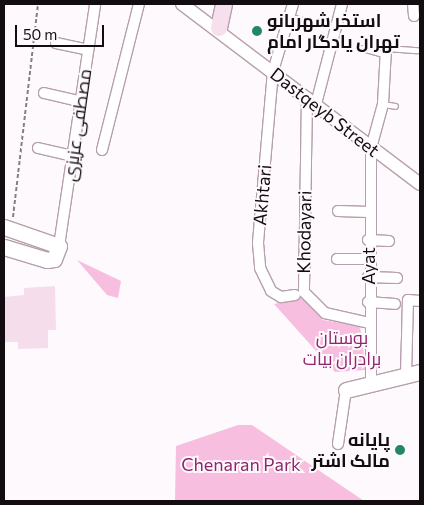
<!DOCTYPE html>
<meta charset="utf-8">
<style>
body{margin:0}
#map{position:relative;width:424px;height:505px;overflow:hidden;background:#fef9fc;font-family:Commissioner,Cairo,sans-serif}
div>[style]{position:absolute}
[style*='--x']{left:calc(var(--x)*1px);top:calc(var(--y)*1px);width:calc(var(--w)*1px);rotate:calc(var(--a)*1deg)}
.green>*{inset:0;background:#f7bedf}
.building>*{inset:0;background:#f6ddeb}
.path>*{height:2px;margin-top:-1px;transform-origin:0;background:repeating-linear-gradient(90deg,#857f83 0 4px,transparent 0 6.5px)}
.roads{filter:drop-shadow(1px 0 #b69fac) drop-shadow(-1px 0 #b69fac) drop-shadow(0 1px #b69fac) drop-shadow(0 -1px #b69fac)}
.service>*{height:5px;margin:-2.5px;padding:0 2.5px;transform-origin:2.5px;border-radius:2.5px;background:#fff}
.minor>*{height:10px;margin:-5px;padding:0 5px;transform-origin:5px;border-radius:5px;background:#fff}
.tertiary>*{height:12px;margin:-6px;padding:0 6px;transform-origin:6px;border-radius:6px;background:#fff}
.secondary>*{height:15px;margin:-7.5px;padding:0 7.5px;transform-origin:7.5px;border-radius:7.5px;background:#fff}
.primary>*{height:16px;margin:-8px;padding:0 8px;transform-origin:8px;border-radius:8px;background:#f8dfed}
.dots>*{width:14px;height:14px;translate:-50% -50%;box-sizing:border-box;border:2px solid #fef9fc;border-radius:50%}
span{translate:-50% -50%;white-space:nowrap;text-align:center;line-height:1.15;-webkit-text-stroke:4px #fef9fc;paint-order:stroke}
.poi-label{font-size:18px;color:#130c10;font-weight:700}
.left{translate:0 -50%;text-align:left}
.right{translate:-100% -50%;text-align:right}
.street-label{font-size:18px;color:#130c10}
.park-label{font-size:18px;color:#8e256d}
.frame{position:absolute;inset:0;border:5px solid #130c10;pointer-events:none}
.scale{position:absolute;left:15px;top:25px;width:89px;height:22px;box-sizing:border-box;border:2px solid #130c10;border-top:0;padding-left:6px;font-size:15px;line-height:18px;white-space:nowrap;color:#130c10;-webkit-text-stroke:4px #fef9fc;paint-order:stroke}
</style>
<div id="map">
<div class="green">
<div style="clip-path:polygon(77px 260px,121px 281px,118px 298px,107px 295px)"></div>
<div style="clip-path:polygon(302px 298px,323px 320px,360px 326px,366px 370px,335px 372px,274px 304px)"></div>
<div style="clip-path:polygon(238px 425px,252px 425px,364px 501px,175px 501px,176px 446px)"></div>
</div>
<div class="building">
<div style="clip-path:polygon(55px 286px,56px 330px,48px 330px,48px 348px,18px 349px,18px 342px,4px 342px,4px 297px,24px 295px,24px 288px)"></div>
</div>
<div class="path">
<div style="--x:13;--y:217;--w:214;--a:-83.3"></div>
</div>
<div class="roads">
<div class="service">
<div style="--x:290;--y:17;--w:16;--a:14"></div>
<div style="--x:362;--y:48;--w:25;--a:16"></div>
<div style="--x:386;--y:48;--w:31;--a:4"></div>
<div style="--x:383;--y:104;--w:12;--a:9"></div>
</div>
<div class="minor">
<div style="--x:293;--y:4;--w:70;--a:106.6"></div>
<div style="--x:273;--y:71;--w:173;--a:95"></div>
<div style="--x:258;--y:243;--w:25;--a:85"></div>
<div style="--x:260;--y:268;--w:25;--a:64"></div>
<div style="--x:271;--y:291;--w:12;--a:31"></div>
<div style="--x:281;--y:297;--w:14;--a:-8"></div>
<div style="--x:413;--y:4;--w:12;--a:85"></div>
<div style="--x:56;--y:43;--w:33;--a:12"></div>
<div style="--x:44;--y:93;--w:37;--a:13"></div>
<div style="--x:307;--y:97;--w:195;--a:90.9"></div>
<div style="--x:304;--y:292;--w:30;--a:45"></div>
<div style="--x:325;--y:313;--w:45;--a:12.8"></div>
<div style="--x:316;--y:104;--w:103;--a:-75.4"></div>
<div style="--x:38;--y:148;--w:35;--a:13"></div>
<div style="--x:102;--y:150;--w:151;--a:-75.8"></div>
<div style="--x:338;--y:211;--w:31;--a:2"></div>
<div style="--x:368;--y:240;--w:21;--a:3"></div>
<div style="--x:59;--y:246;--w:245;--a:-81.5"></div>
<div style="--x:337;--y:259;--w:31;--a:0"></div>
<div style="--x:368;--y:277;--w:29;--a:2"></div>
<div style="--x:368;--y:302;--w:27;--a:4"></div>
<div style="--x:406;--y:375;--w:75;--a:-88.5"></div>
<div style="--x:408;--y:300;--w:12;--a:5"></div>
<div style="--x:371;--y:383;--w:235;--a:-90"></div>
<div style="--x:371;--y:148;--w:46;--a:-74.7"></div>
<div style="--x:383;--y:104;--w:56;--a:-86.9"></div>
<div style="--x:338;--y:444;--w:55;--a:-81.6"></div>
</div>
<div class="tertiary">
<div style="--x:182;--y:4;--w:298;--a:37.1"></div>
</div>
<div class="secondary">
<div style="--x:4;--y:227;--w:58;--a:19.1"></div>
<div style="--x:59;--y:246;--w:14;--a:111"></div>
<div style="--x:54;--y:259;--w:7;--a:172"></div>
<div style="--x:47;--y:260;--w:45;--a:-163.2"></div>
<div style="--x:346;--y:390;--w:76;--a:-13.7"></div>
</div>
<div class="primary">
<div style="--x:219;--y:28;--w:25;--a:-78"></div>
</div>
</div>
<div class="dots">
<div style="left:257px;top:31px;background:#238761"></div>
<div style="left:400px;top:450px;background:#238761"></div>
</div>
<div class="poi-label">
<span class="left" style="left:267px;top:31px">استخر شهربانو<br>تهران یادگار امام</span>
<span class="right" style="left:390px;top:450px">پایانه<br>مالک اشتر</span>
</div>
<div class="street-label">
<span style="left:325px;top:112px;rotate:38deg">Dastqeyb Street</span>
<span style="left:77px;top:125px;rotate:-82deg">مصطفی عزیزی</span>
<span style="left:262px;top:195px;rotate:-85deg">Akhtari</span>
<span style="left:304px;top:232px;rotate:-89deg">Khodayari</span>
<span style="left:368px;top:266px;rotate:-90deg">Ayat</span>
</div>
<div class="park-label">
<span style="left:342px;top:348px">بوستان<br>برادران بیات</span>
<span style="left:241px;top:464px">Chenaran Park</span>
</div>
<div class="frame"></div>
<div class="scale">50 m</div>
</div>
